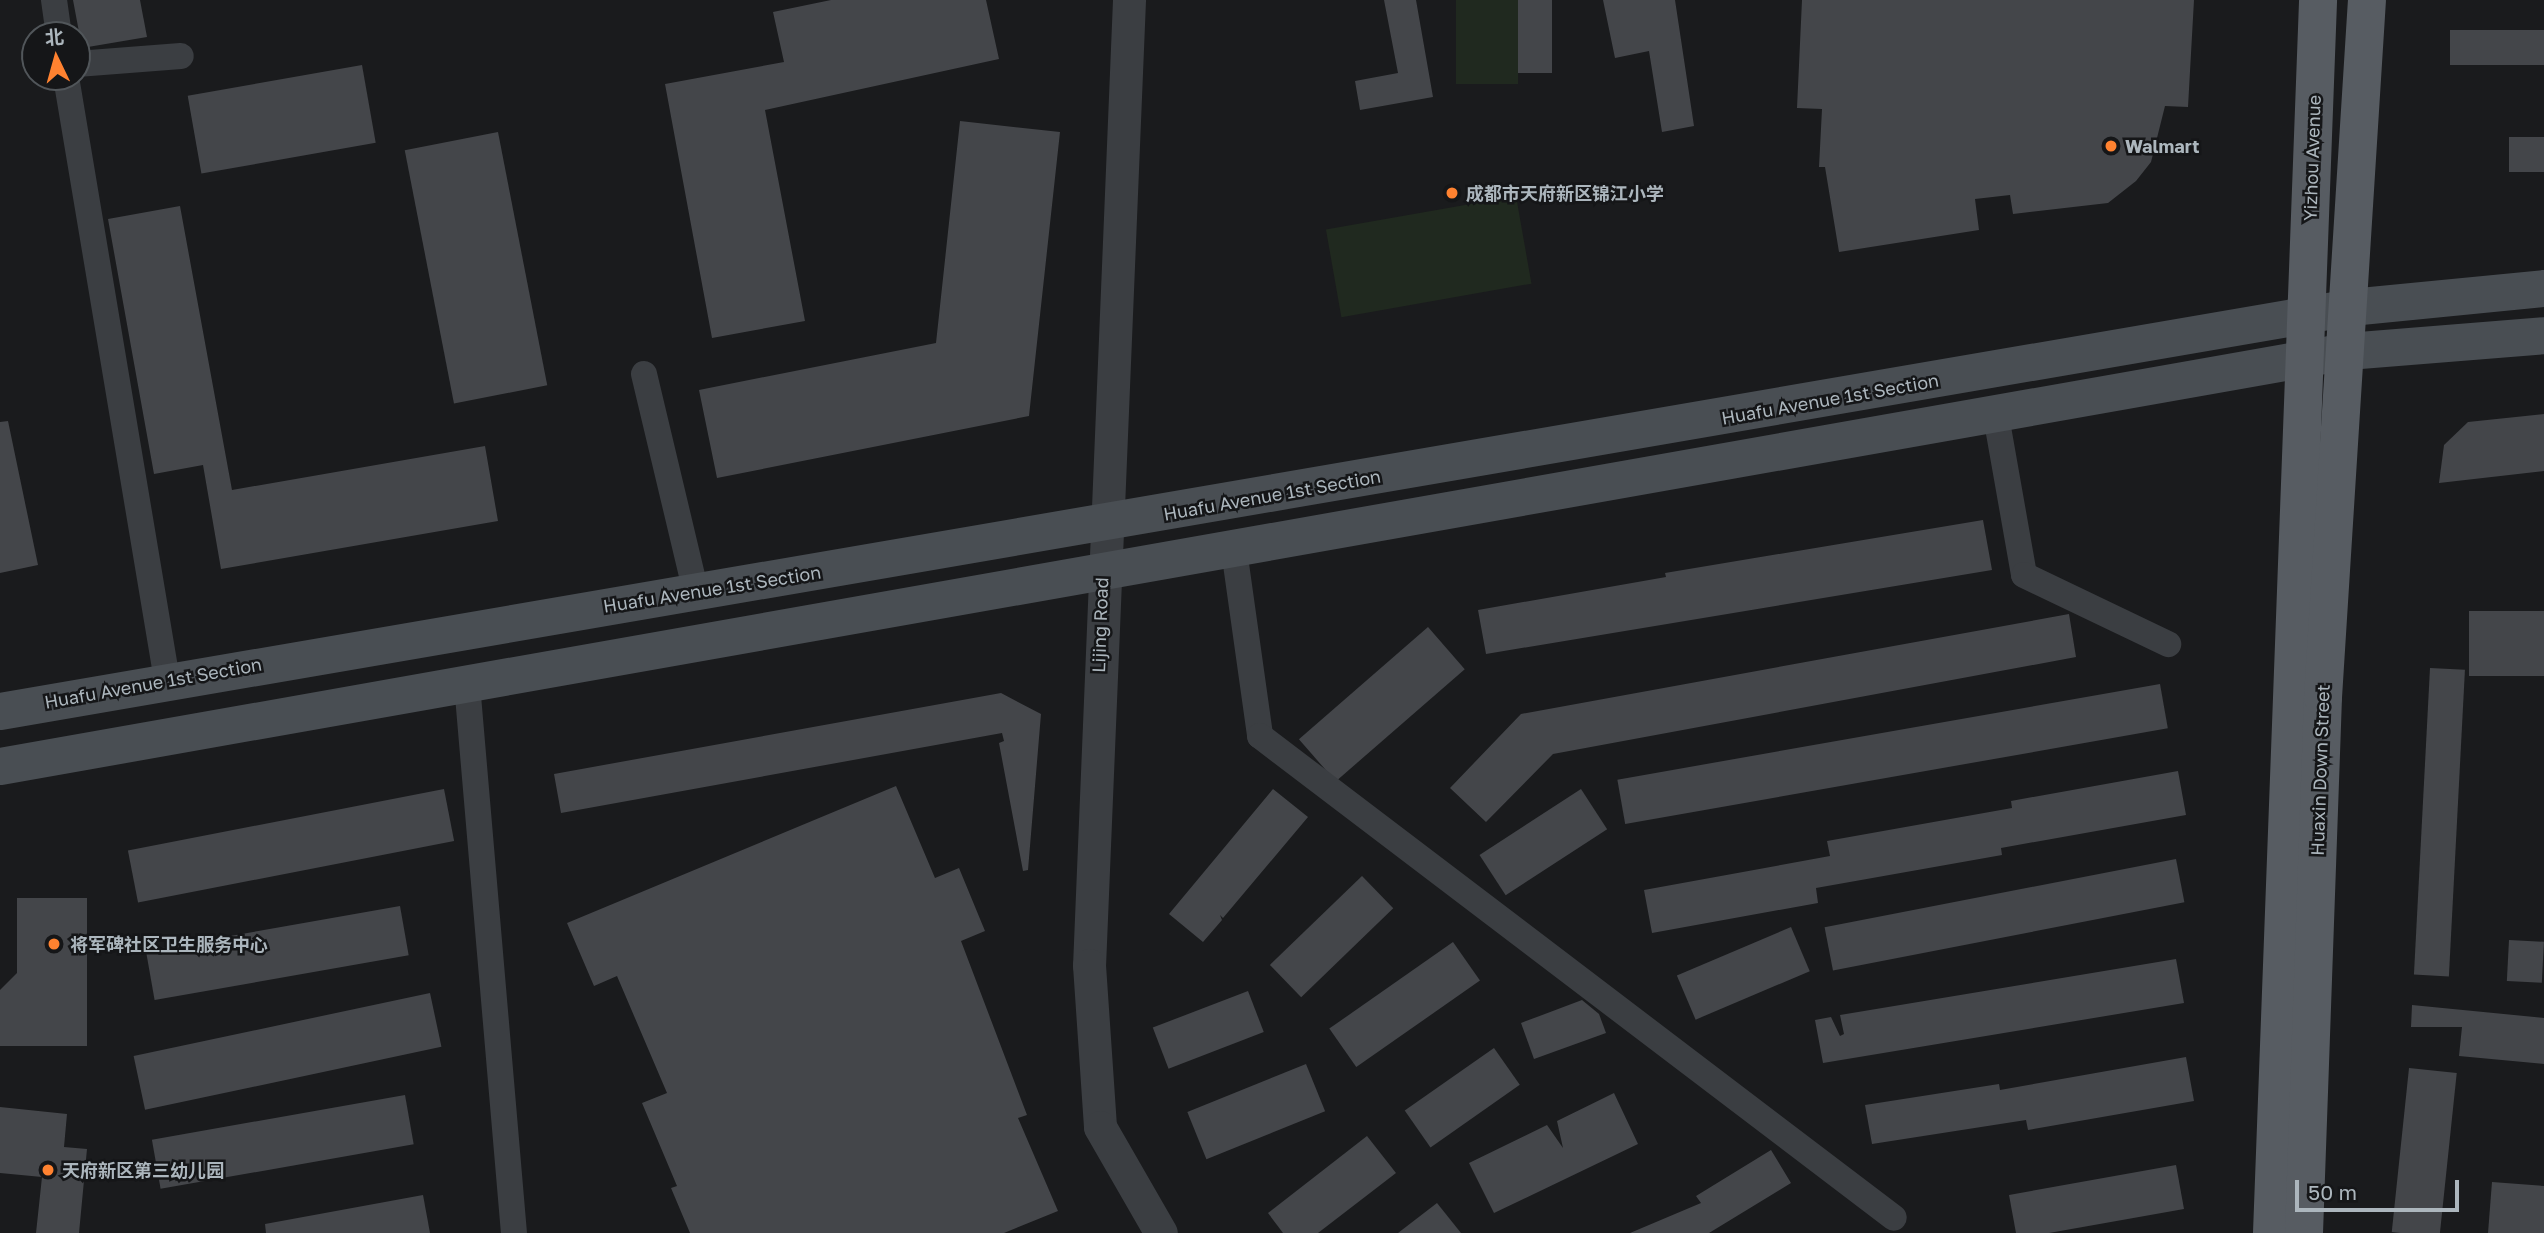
<!DOCTYPE html>
<meta charset="utf-8">
<style>
body{margin:0}
#map{position:relative;width:2544px;height:1233px;overflow:hidden;background:#1a1b1d;font-family:"Golos Text","Noto Sans SC",sans-serif}
div>[style]{position:absolute}
[style*='--x']{left:calc(var(--x)*1px);top:calc(var(--y)*1px);width:calc(var(--w)*1px);rotate:calc(var(--a)*1deg)}
.green>*{inset:0;background:#20291f;transform-origin:0 0}
.building>*{inset:0;background:#44464a;transform-origin:0 0}
.minor>*{height:26px;margin:-13px;padding:0 13px;transform-origin:13px;border-radius:13px;background:#3b3e42}
.tertiary>*{height:33px;margin:-16.5px;padding:0 16.5px;transform-origin:16.5px;border-radius:16.5px;background:#3b3e42}
.secondary>*{height:37px;margin:-18.5px;padding:0 18.5px;transform-origin:18.5px;border-radius:18.5px;background:#494e53}
.primary>*{height:38px;margin:-19px;padding:0 19px;transform-origin:19px;border-radius:19px;background:#575c62}
.dots>*{width:19px;height:19px;translate:-50% -50%;box-sizing:border-box;border:4px solid #151618;border-radius:50%}
span{translate:-50% -50%;white-space:nowrap;text-align:center;line-height:1.15;-webkit-text-stroke:5px #151618;paint-order:stroke}
.poi-label{font-size:18px;color:#acb6bd;font-weight:700}
.left{translate:0 -50%;text-align:left}
.street-label{font-size:18px;color:#acb6bd}
.north{position:absolute;left:21px;top:21px;width:70px;height:70px;box-sizing:border-box;background:#151618;border:2px solid #51565a;border-radius:50%;rotate:355deg;font-size:19px;font-weight:700;line-height:28px;text-align:center;color:#acb6bd}
.north::after{content:'';display:block;margin:auto;width:24px;height:32px;background:#ff8230;clip-path:polygon(50% 0,100% 100%,50% 72%,0 100%)}
.scale{position:absolute;left:2295px;top:1180px;width:164px;height:32px;box-sizing:border-box;border:4px solid #acb6bd;border-top:0;padding-left:9px;font-size:21px;line-height:24px;white-space:nowrap;color:#acb6bd;-webkit-text-stroke:5px #151618;paint-order:stroke}
</style>
<div id="map">
<div class="green">
<div style="left:1456px;top:0;width:62px;height:84px"></div>
<div style="left:1516px;top:196px;width:89px;height:193px;rotate:80deg"></div>
</div>
<div class="building">
<div style="clip-path:polygon(73px 0,140px 0,147px 37px,82px 48px)"></div>
<div style="clip-path:polygon(831px 0,986px 0,999px 59px,765px 110px,805px 321px,712px 338px,665px 84px,784px 62px,773px 12px)"></div>
<div style="clip-path:polygon(1384px 0,1416px 0,1433px 97px,1360px 110px,1355px 81px,1398px 73px)"></div>
<div style="left:1518px;top:0;width:34px;height:73px"></div>
<div style="clip-path:polygon(1603px 0,1675px 0,1694px 126px,1662px 132px,1649px 51px,1615px 58px)"></div>
<div style="clip-path:polygon(1802px 0,2194px 0,2188px 107px,2165px 106px,2151px 162px,2136px 181px,2108px 203px,2013px 214px,2010px 195px,1975px 199px,1979px 230px,1839px 252px,1825px 167px,1819px 167px,1822px 109px,1797px 108px)"></div>
<div style="left:2544px;top:30px;width:35px;height:94px;rotate:90deg"></div>
<div style="left:362px;top:65px;width:79px;height:177px;rotate:80deg"></div>
<div style="clip-path:polygon(960px 121px,1060px 132px,1029px 416px,717px 478px,699px 390px,936px 343px)"></div>
<div style="left:498px;top:132px;width:258px;height:95px;rotate:79deg"></div>
<div style="left:2544px;top:137px;width:35px;height:35px;rotate:90deg"></div>
<div style="clip-path:polygon(180px 206px,232px 490px,485px 446px,498px 521px,221px 569px,203px 465px,154px 474px,108px 219px)"></div>
<div style="clip-path:polygon(2544px 414px,2544px 471px,2439px 483px,2444px 445px,2468px 422px)"></div>
<div style="clip-path:polygon(8px 421px,38px 565px,0 573px,0 422px)"></div>
<div style="clip-path:polygon(1983px 520px,1992px 570px,1486px 654px,1478px 610px,1666px 577px,1665px 573px)"></div>
<div style="left:2544px;top:611px;width:65px;height:75px;rotate:90deg"></div>
<div style="clip-path:polygon(2069px 614px,2076px 657px,1553px 754px,1486px 822px,1450px 788px,1521px 714px)"></div>
<div style="left:1428px;top:627px;width:56px;height:171px;rotate:49deg"></div>
<div style="left:2430px;top:668px;width:35px;height:307px;rotate:3deg"></div>
<div style="left:2160px;top:684px;width:45px;height:551px;rotate:80deg"></div>
<div style="clip-path:polygon(1001px 693px,1041px 714px,1028px 870px,1023px 871px,999px 743px,1004px 741px,1002px 733px,561px 813px,554px 774px)"></div>
<div style="clip-path:polygon(2178px 771px,2186px 815px,2001px 848px,2002px 855px,1816px 888px,1818px 903px,1652px 933px,1644px 890px,1830px 856px,1827px 841px,2012px 808px,2011px 801px)"></div>
<div style="clip-path:polygon(896px 786px,935px 878px,959px 868px,985px 931px,961px 941px,1027px 1115px,1018px 1118px,1058px 1211px,1004px 1233px,690px 1233px,671px 1188px,677px 1186px,642px 1103px,667px 1093px,617px 976px,594px 986px,567px 923px)"></div>
<div style="left:444px;top:789px;width:53px;height:322px;rotate:79deg"></div>
<div style="clip-path:polygon(1273px 789px,1308px 817px,1223px 918px,1220px 915px,1222px 920px,1203px 942px,1169px 914px)"></div>
<div style="left:1581px;top:789px;width:48px;height:121px;rotate:57deg"></div>
<div style="left:2176px;top:859px;width:44px;height:358px;rotate:79deg"></div>
<div style="left:1362px;top:876px;width:45px;height:128px;rotate:46deg"></div>
<div style="clip-path:polygon(17px 898px,87px 898px,87px 1046px,0 1046px,0 990px,17px 973px)"></div>
<div style="left:400px;top:906px;width:50px;height:258px;rotate:80deg"></div>
<div style="left:1791px;top:927px;width:48px;height:124px;rotate:67deg"></div>
<div style="left:2509px;top:940px;width:35px;height:41px;rotate:3deg"></div>
<div style="left:1453px;top:942px;width:47px;height:151px;rotate:55deg"></div>
<div style="clip-path:polygon(2176px 959px,2184px 1003px,1823px 1063px,1815px 1020px,1831px 1017px,1840px 1036px,1844px 1034px,1840px 1015px)"></div>
<div style="left:1248px;top:991px;width:44px;height:102px;rotate:69deg"></div>
<div style="left:430px;top:993px;width:55px;height:303px;rotate:78deg"></div>
<div style="clip-path:polygon(1582px 1000px,1599px 1014px,1606px 1033px,1534px 1059px,1521px 1023px)"></div>
<div style="clip-path:polygon(2412px 1005px,2544px 1018px,2544px 1064px,2459px 1056px,2462px 1027px,2411px 1027px)"></div>
<div style="left:1494px;top:1048px;width:45px;height:109px;rotate:55deg"></div>
<div style="clip-path:polygon(2186px 1057px,2194px 1101px,2028px 1130px,2026px 1120px,1872px 1144px,1865px 1105px,1999px 1084px,2000px 1090px)"></div>
<div style="left:1306px;top:1064px;width:51px;height:128px;rotate:68deg"></div>
<div style="left:2409px;top:1068px;width:48px;height:165px;rotate:6deg"></div>
<div style="clip-path:polygon(1614px 1093px,1638px 1144px,1494px 1213px,1469px 1163px,1547px 1125px,1563px 1148px,1557px 1121px)"></div>
<div style="left:405px;top:1095px;width:50px;height:257px;rotate:80deg"></div>
<div style="clip-path:polygon(0 1107px,67px 1114px,64px 1147px,87px 1149px,79px 1233px,36px 1233px,42px 1177px,0 1173px)"></div>
<div style="clip-path:polygon(1367px 1136px,1396px 1173px,1318px 1233px,1283px 1233px,1268px 1213px)"></div>
<div style="clip-path:polygon(1771px 1150px,1791px 1183px,1709px 1233px,1630px 1233px,1701px 1203px,1696px 1196px)"></div>
<div style="clip-path:polygon(2176px 1165px,2184px 1209px,2049px 1233px,2016px 1233px,2009px 1195px)"></div>
<div style="clip-path:polygon(2492px 1182px,2544px 1186px,2544px 1233px,2488px 1233px)"></div>
<div style="clip-path:polygon(423px 1195px,430px 1233px,266px 1233px,265px 1224px)"></div>
<div style="clip-path:polygon(1437px 1203px,1461px 1233px,1398px 1233px)"></div>
</div>
<div class="minor">
<div style="--x:54;--y:0;--w:35;--a:82"></div>
<div style="--x:77;--y:64;--w:104;--a:-4.4"></div>
<div style="--x:66;--y:77;--w:611;--a:80.49"></div>
<div style="--x:644;--y:374;--w:224;--a:76.6"></div>
<div style="--x:1996;--y:416;--w:161;--a:80"></div>
<div style="--x:2024;--y:575;--w:160;--a:25.6"></div>
<div style="--x:1234;--y:550;--w:188;--a:82"></div>
<div style="--x:1260;--y:736;--w:796;--a:37.24"></div>
<div style="--x:467;--y:684;--w:551;--a:85.11"></div>
</div>
<div class="tertiary">
<div style="--x:1129;--y:0;--w:966;--a:92.37"></div>
<div style="--x:1089;--y:965;--w:162;--a:86.1"></div>
<div style="--x:1100;--y:1127;--w:122;--a:60.1"></div>
</div>
<div class="secondary">
<div style="--x:0;--y:711;--w:2384;--a:-9.75"></div>
<div style="--x:2350;--y:307;--w:195;--a:-5.6"></div>
<div style="--x:0;--y:766;--w:2383;--a:-10.03"></div>
<div style="--x:2347;--y:351;--w:198;--a:-4.6"></div>
</div>
<div class="primary">
<div style="--x:2272;--y:1233;--w:1234;--a:-87.86"></div>
<div style="--x:2304;--y:1233;--w:536;--a:-87.97"></div>
<div style="--x:2323;--y:697;--w:698;--a:-86.39"></div>
</div>
<div class="dots">
<div style="left:2111px;top:146px;background:#ff8230"></div>
<div style="left:1452px;top:193px;background:#ff8230"></div>
<div style="left:54px;top:944px;background:#ff8230"></div>
<div style="left:48px;top:1170px;background:#ff8230"></div>
</div>
<div class="poi-label">
<span class="left" style="left:2125px;top:146px">Walmart</span>
<span class="left" style="left:1466px;top:193px">成都市天府新区锦江小学</span>
<span class="left" style="left:70px;top:944px">将军碑社区卫生服务中心</span>
<span class="left" style="left:62px;top:1170px">天府新区第三幼儿园</span>
</div>
<div class="street-label">
<span style="left:2312px;top:158px;rotate:-88deg">Yizhou Avenue</span>
<span style="left:1830px;top:399px;rotate:-10deg">Huafu Avenue 1st Section</span>
<span style="left:1272px;top:495px;rotate:-10deg">Huafu Avenue 1st Section</span>
<span style="left:712px;top:589px;rotate:-9deg">Huafu Avenue 1st Section</span>
<span style="left:1100px;top:625px;rotate:-88deg">Lijing Road</span>
<span style="left:153px;top:683px;rotate:-10deg">Huafu Avenue 1st Section</span>
<span style="left:2320px;top:770px;rotate:-88deg">Huaxin Down Street</span>
</div>
<div class="north">北</div>
<div class="scale">50 m</div>
</div>
